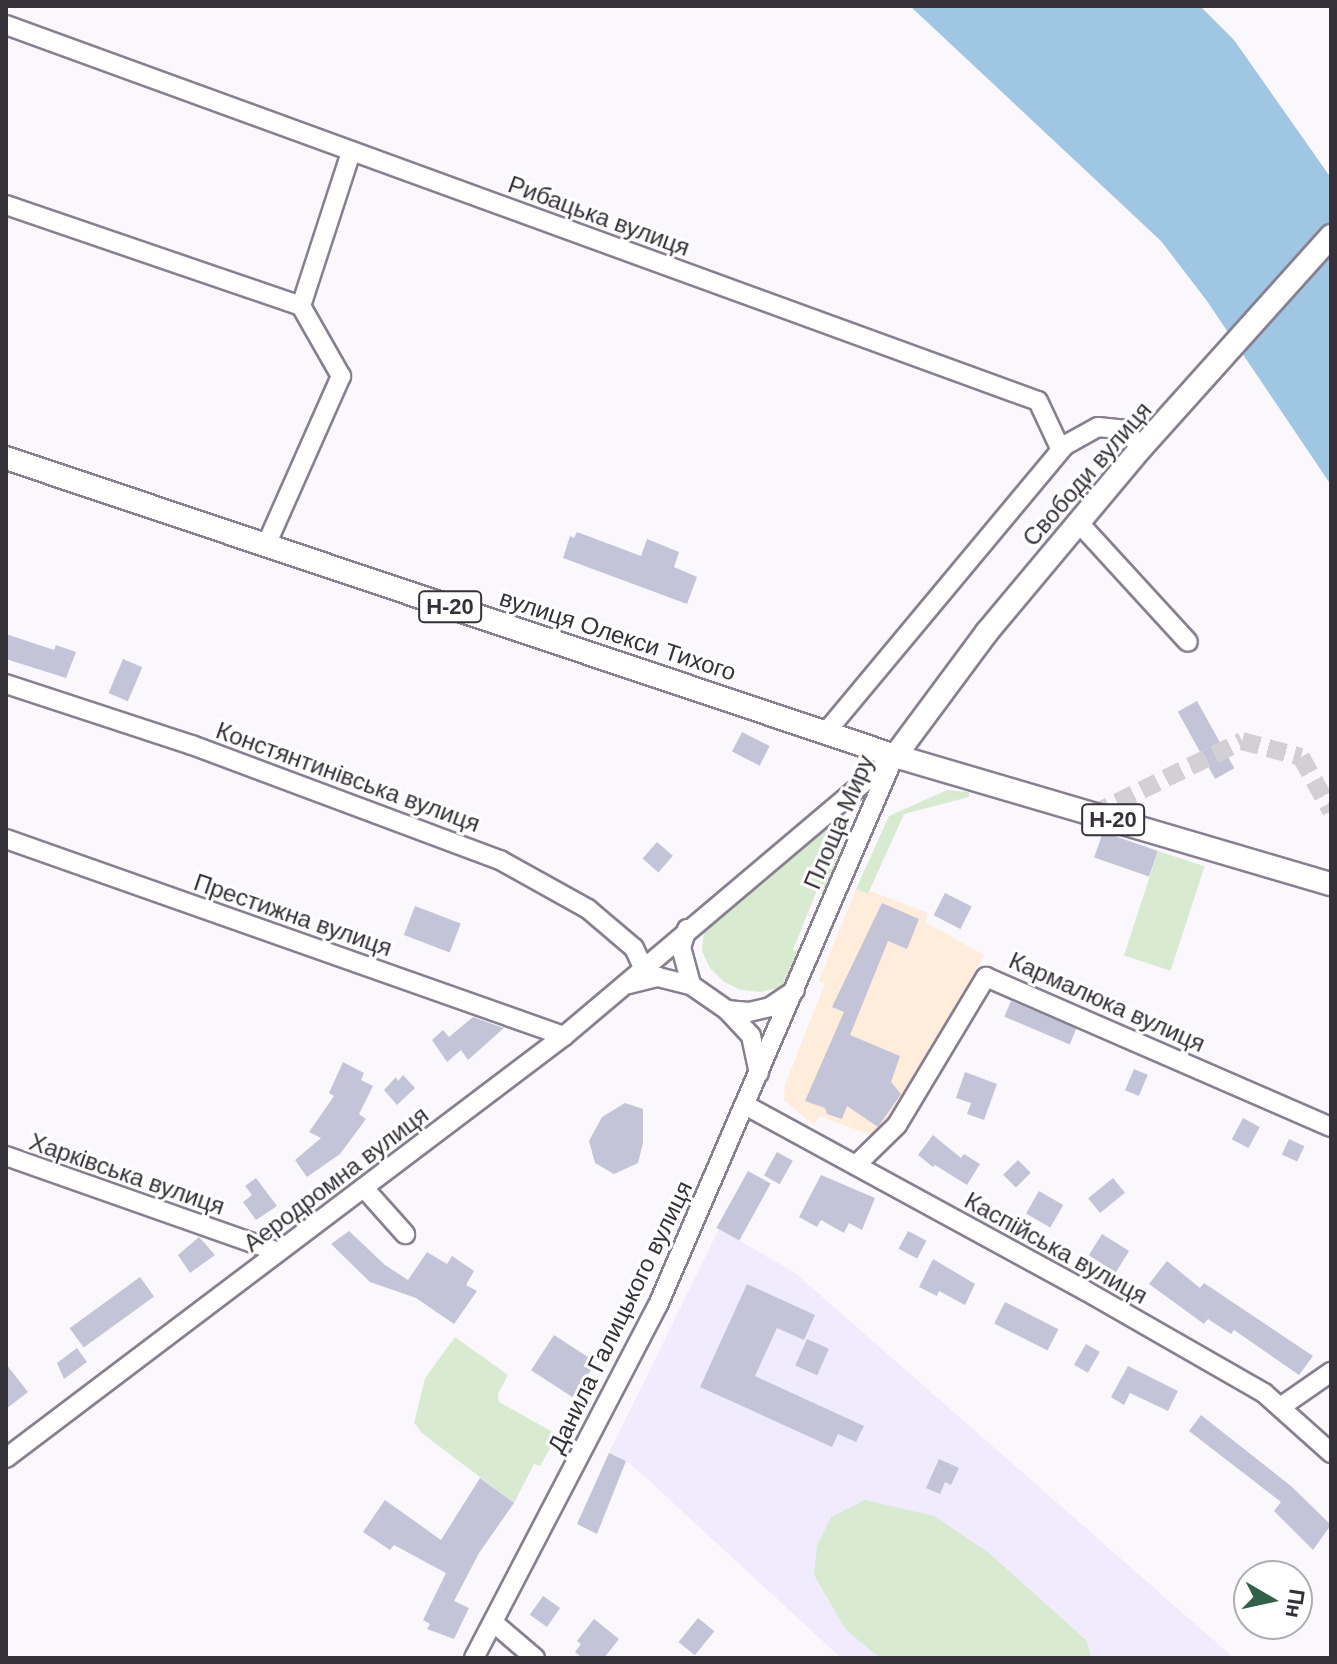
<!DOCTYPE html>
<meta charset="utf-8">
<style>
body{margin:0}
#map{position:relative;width:1337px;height:1664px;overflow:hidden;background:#faf8fc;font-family:Helvetica,sans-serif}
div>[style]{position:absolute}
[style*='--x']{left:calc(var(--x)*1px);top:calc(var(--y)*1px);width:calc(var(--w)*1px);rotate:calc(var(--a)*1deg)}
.commercial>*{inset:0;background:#fdedda}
.education>*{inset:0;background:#f0ecfe}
.green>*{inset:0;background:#d8ebd1;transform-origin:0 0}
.water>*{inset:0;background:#9fc6e2}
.building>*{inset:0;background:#c3c4d7;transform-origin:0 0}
.minor-tunnel>*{height:18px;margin-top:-9px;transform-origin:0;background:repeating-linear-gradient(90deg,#d3d0d5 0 18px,transparent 0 27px)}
.roads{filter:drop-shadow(2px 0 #887f90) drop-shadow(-2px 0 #887f90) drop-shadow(0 2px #887f90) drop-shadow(0 -2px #887f90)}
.minor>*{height:18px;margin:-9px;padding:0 9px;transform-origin:9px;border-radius:9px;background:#fff}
.major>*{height:22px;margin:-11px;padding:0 11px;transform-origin:11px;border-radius:11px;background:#fff}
span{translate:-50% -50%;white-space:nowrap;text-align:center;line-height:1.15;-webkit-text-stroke:6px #fff;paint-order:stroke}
.shield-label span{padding:2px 6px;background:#fff;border:2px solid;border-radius:6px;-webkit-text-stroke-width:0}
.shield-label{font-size:22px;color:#353138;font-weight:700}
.street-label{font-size:24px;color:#353138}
.frame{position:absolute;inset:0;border:8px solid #353138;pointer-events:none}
.north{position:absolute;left:1233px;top:1560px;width:80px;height:80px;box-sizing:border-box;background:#fff;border:2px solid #aeadaf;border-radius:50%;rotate:99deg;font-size:22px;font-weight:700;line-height:32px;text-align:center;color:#353138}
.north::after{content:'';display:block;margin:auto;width:28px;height:36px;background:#2f6246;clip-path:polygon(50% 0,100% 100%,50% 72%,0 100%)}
</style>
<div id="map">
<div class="commercial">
<div style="clip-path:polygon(856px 889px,868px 894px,870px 891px,928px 913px,925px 922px,984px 955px,890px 1127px,879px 1138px,819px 1116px,814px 1125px,784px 1100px,785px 1085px,825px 984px,819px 981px)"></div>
</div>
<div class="education">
<div style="clip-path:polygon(719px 1229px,794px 1272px,1234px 1658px,841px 1658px,645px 1477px,627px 1461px,609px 1453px)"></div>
</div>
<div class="green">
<div style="clip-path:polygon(947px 790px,969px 792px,969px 797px,904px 814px,868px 894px,856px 889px,889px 816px)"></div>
<div style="clip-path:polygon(838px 824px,843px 827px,845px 835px,825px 894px,817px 890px,793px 950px,802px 956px,796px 971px,779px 988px,760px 992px,741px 990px,724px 982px,710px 968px,702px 951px,704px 930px,831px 825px)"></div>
<div style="left:1158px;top:851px;width:49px;height:110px;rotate:18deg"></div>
<div style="clip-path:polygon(455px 1337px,508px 1375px,498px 1394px,499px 1402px,558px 1435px,540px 1466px,534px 1464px,514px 1503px,423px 1434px,414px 1423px,425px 1378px)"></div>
<div style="clip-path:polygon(865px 1500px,934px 1516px,989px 1553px,1087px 1641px,1091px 1658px,880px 1658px,846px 1630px,814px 1575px,817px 1546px,831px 1517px)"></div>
</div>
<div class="water">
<div style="clip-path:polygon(910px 6px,1200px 6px,1234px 40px,1331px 178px,1331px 485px,1207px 301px,1161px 241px)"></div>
</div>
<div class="building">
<div style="clip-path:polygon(577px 532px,641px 556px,647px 539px,679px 552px,674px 567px,697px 577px,687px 604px,563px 558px,570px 536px,574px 538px)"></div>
<div style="clip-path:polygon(6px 634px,54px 650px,56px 645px,76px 652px,66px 678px,6px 659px)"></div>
<div style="left:123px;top:659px;width:21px;height:37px;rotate:23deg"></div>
<div style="left:1197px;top:701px;width:77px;height:22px;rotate:61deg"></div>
<div style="left:742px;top:732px;width:31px;height:22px;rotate:27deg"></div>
<div style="left:1103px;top:832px;width:58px;height:27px;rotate:19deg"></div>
<div style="left:657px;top:842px;width:21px;height:22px;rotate:41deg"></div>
<div style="left:945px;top:893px;width:30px;height:25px;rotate:27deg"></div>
<div style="clip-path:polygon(882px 903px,919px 919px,907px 949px,888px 941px,850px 1035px,900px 1056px,891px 1082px,901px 1094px,878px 1127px,847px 1106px,842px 1119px,827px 1114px,825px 1108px,805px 1101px,844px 1012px,832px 1007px)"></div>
<div style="left:415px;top:906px;width:49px;height:31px;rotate:21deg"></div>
<div style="left:1011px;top:1001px;width:71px;height:17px;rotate:23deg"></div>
<div style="clip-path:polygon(473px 1017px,504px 1028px,468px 1060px,461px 1050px,447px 1062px,432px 1040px,443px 1030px,449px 1037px)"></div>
<div style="clip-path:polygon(343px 1062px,364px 1073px,361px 1080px,373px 1086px,359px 1114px,366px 1119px,340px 1154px,307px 1177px,295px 1160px,321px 1138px,309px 1132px,334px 1096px,329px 1093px)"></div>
<div style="left:1134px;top:1069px;width:15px;height:23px;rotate:23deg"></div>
<div style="clip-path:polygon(965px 1072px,997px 1084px,984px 1120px,967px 1114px,971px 1103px,956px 1098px)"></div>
<div style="clip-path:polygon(403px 1075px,415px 1088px,397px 1105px,384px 1090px,396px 1077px,398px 1081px)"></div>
<div style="clip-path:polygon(625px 1103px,643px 1109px,643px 1143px,638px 1163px,614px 1174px,595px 1163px,589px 1141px,602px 1117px)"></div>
<div style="left:1243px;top:1118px;width:19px;height:24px;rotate:28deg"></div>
<div style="clip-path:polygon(933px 1135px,961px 1158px,964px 1154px,980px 1164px,967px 1185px,935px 1165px,933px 1167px,918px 1155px)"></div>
<div style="left:1289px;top:1139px;width:17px;height:17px;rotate:25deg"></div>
<div style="left:777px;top:1152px;width:18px;height:27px;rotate:29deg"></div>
<div style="left:1018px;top:1160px;width:18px;height:21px;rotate:45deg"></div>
<div style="left:748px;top:1171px;width:26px;height:65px;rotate:29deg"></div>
<div style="clip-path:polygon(821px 1175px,875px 1198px,862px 1230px,849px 1223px,844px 1233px,821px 1220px,817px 1227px,799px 1217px)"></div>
<div style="clip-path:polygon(256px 1178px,277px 1206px,256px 1220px,243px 1202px,252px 1195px,245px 1186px)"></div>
<div style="left:1113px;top:1178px;width:19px;height:32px;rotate:51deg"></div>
<div style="left:1039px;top:1191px;width:28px;height:26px;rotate:30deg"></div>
<div style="clip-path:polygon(349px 1231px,385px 1265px,408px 1280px,427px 1252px,447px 1264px,452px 1256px,474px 1271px,466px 1285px,477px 1291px,454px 1324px,416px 1298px,370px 1282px,331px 1244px)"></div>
<div style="left:908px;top:1231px;width:21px;height:20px;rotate:28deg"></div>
<div style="left:1102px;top:1234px;width:32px;height:25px;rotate:32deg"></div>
<div style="clip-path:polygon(199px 1237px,215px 1255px,190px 1273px,178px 1255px)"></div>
<div style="clip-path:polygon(933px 1259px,975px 1284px,965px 1305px,939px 1291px,937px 1296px,919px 1287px)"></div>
<div style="clip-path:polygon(1167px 1261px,1200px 1288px,1204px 1283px,1313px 1356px,1299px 1375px,1234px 1330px,1231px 1334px,1208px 1319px,1204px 1324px,1149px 1284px)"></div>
<div style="left:140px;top:1277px;width:24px;height:87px;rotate:54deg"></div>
<div style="clip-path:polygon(747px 1284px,815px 1315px,804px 1340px,777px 1328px,755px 1376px,864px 1426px,856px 1442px,838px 1434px,832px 1447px,700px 1387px)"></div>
<div style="left:1005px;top:1302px;width:60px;height:24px;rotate:27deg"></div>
<div style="left:554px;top:1335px;width:50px;height:42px;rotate:33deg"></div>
<div style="left:807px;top:1339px;width:24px;height:29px;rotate:24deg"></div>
<div style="left:1086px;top:1344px;width:16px;height:24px;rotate:30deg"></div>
<div style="clip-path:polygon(77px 1348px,87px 1362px,64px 1379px,57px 1363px)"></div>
<div style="clip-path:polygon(6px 1364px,28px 1392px,6px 1409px)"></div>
<div style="clip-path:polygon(1128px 1366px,1178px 1391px,1168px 1411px,1130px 1393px,1124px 1405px,1111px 1397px)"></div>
<div style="clip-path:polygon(1201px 1415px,1291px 1486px,1331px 1525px,1313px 1550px,1274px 1511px,1281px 1502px,1189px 1431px)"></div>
<div style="clip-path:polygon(609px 1453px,626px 1461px,597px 1534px,577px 1524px)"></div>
<div style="clip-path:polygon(939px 1459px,959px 1468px,951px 1485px,945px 1482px,940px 1494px,926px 1488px)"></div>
<div style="clip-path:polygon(480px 1478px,514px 1503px,479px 1553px,454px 1601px,469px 1608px,454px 1639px,427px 1629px,430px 1624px,423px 1620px,446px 1573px,394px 1545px,390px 1550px,363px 1532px,385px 1500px,441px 1540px)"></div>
<div style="left:543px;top:1596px;width:21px;height:23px;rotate:35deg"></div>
<div style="left:698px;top:1618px;width:21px;height:31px;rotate:39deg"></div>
<div style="clip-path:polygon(594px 1619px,619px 1639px,604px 1658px,582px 1658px,575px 1652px,581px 1644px,577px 1641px)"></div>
</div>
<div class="minor-tunnel">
<div style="--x:1093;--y:814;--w:166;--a:-26.1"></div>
<div style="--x:1242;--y:741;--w:61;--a:15.2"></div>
<div style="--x:1301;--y:757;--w:62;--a:60.9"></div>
</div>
<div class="roads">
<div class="minor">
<div style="--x:6;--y:25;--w:1098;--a:20.02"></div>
<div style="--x:1038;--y:401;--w:52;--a:64.9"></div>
<div style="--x:1060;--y:448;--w:43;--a:-28.9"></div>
<div style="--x:1098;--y:427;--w:27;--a:6"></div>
<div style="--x:1125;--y:430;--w:24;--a:48"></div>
<div style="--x:6;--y:205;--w:312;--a:18.9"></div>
<div style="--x:301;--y:306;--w:81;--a:60.3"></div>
<div style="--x:341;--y:376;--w:185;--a:113.9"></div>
<div style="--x:301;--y:306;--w:162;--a:-72"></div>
<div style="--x:1079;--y:523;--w:161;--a:47.5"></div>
<div style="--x:6;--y:684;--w:196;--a:18.2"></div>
<div style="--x:192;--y:745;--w:329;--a:20.5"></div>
<div style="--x:500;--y:860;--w:101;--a:29.1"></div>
<div style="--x:588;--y:909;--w:60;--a:40.3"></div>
<div style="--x:634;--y:948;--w:21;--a:65"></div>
<div style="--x:826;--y:732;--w:372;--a:-50.2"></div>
<div style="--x:6;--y:839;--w:592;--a:19.45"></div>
<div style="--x:687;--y:929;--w:19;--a:108"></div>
<div style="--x:681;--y:947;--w:39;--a:75"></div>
<div style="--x:691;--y:985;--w:44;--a:34.8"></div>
<div style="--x:727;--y:1010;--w:22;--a:5"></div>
<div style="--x:749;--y:1012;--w:22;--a:-13"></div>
<div style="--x:770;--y:1007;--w:30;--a:-34"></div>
<div style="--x:629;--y:984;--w:30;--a:-14"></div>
<div style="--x:658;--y:977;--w:34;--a:14"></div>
<div style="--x:727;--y:1010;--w:35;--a:47"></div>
<div style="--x:751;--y:1036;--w:38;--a:78"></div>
<div style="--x:745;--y:1105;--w:388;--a:28.6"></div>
<div style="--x:1086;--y:1291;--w:205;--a:29.8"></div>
<div style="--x:1264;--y:1393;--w:90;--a:41.8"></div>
<div style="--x:6;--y:1156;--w:288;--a:19.4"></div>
<div style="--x:856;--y:1165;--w:57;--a:-44.3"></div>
<div style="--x:897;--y:1125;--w:173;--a:-59"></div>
<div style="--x:986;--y:977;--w:376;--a:23.5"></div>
<div style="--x:364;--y:1188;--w:62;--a:48.3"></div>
<div style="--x:1282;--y:1406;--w:60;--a:-34.8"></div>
<div style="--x:6;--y:1458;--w:700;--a:-37.1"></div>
<div style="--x:564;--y:1036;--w:434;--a:-40.2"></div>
<div style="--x:494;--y:1623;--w:54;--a:40.5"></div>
<div style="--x:474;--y:1658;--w:398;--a:-62.5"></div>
<div style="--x:658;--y:1305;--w:587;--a:-66.71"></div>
</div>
<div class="major">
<div style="--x:6;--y:458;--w:938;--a:18.53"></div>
<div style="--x:895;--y:756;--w:454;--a:16.4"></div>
<div style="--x:895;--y:756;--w:154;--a:-53.4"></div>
<div style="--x:987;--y:632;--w:240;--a:-50.1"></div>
<div style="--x:1141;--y:448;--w:285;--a:-48.1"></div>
</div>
</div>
<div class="shield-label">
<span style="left:450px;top:607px">Н-20</span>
<span style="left:1113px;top:820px">Н-20</span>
</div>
<div class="street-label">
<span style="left:599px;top:216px;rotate:20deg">Рибацька вулиця</span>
<span style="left:1087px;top:474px;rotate:-49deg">Свободи вулиця</span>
<span style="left:618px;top:635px;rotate:18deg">вулиця Олекси Тихого</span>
<span style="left:348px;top:777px;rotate:20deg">Констянтинівська вулиця</span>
<span style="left:839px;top:822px;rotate:-67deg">Площа Миру</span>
<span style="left:293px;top:915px;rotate:19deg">Престижна вулиця</span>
<span style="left:1107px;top:1002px;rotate:24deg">Кармалюка вулиця</span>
<span style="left:127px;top:1174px;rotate:19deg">Харківська вулиця</span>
<span style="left:336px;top:1179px;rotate:-37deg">Аеродромна вулиця</span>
<span style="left:1056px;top:1248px;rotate:29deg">Каспійська вулиця</span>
<span style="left:620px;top:1317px;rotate:-64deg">Данила Галицького вулиця</span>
</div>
<div class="frame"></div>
<div class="north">Пн</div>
</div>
